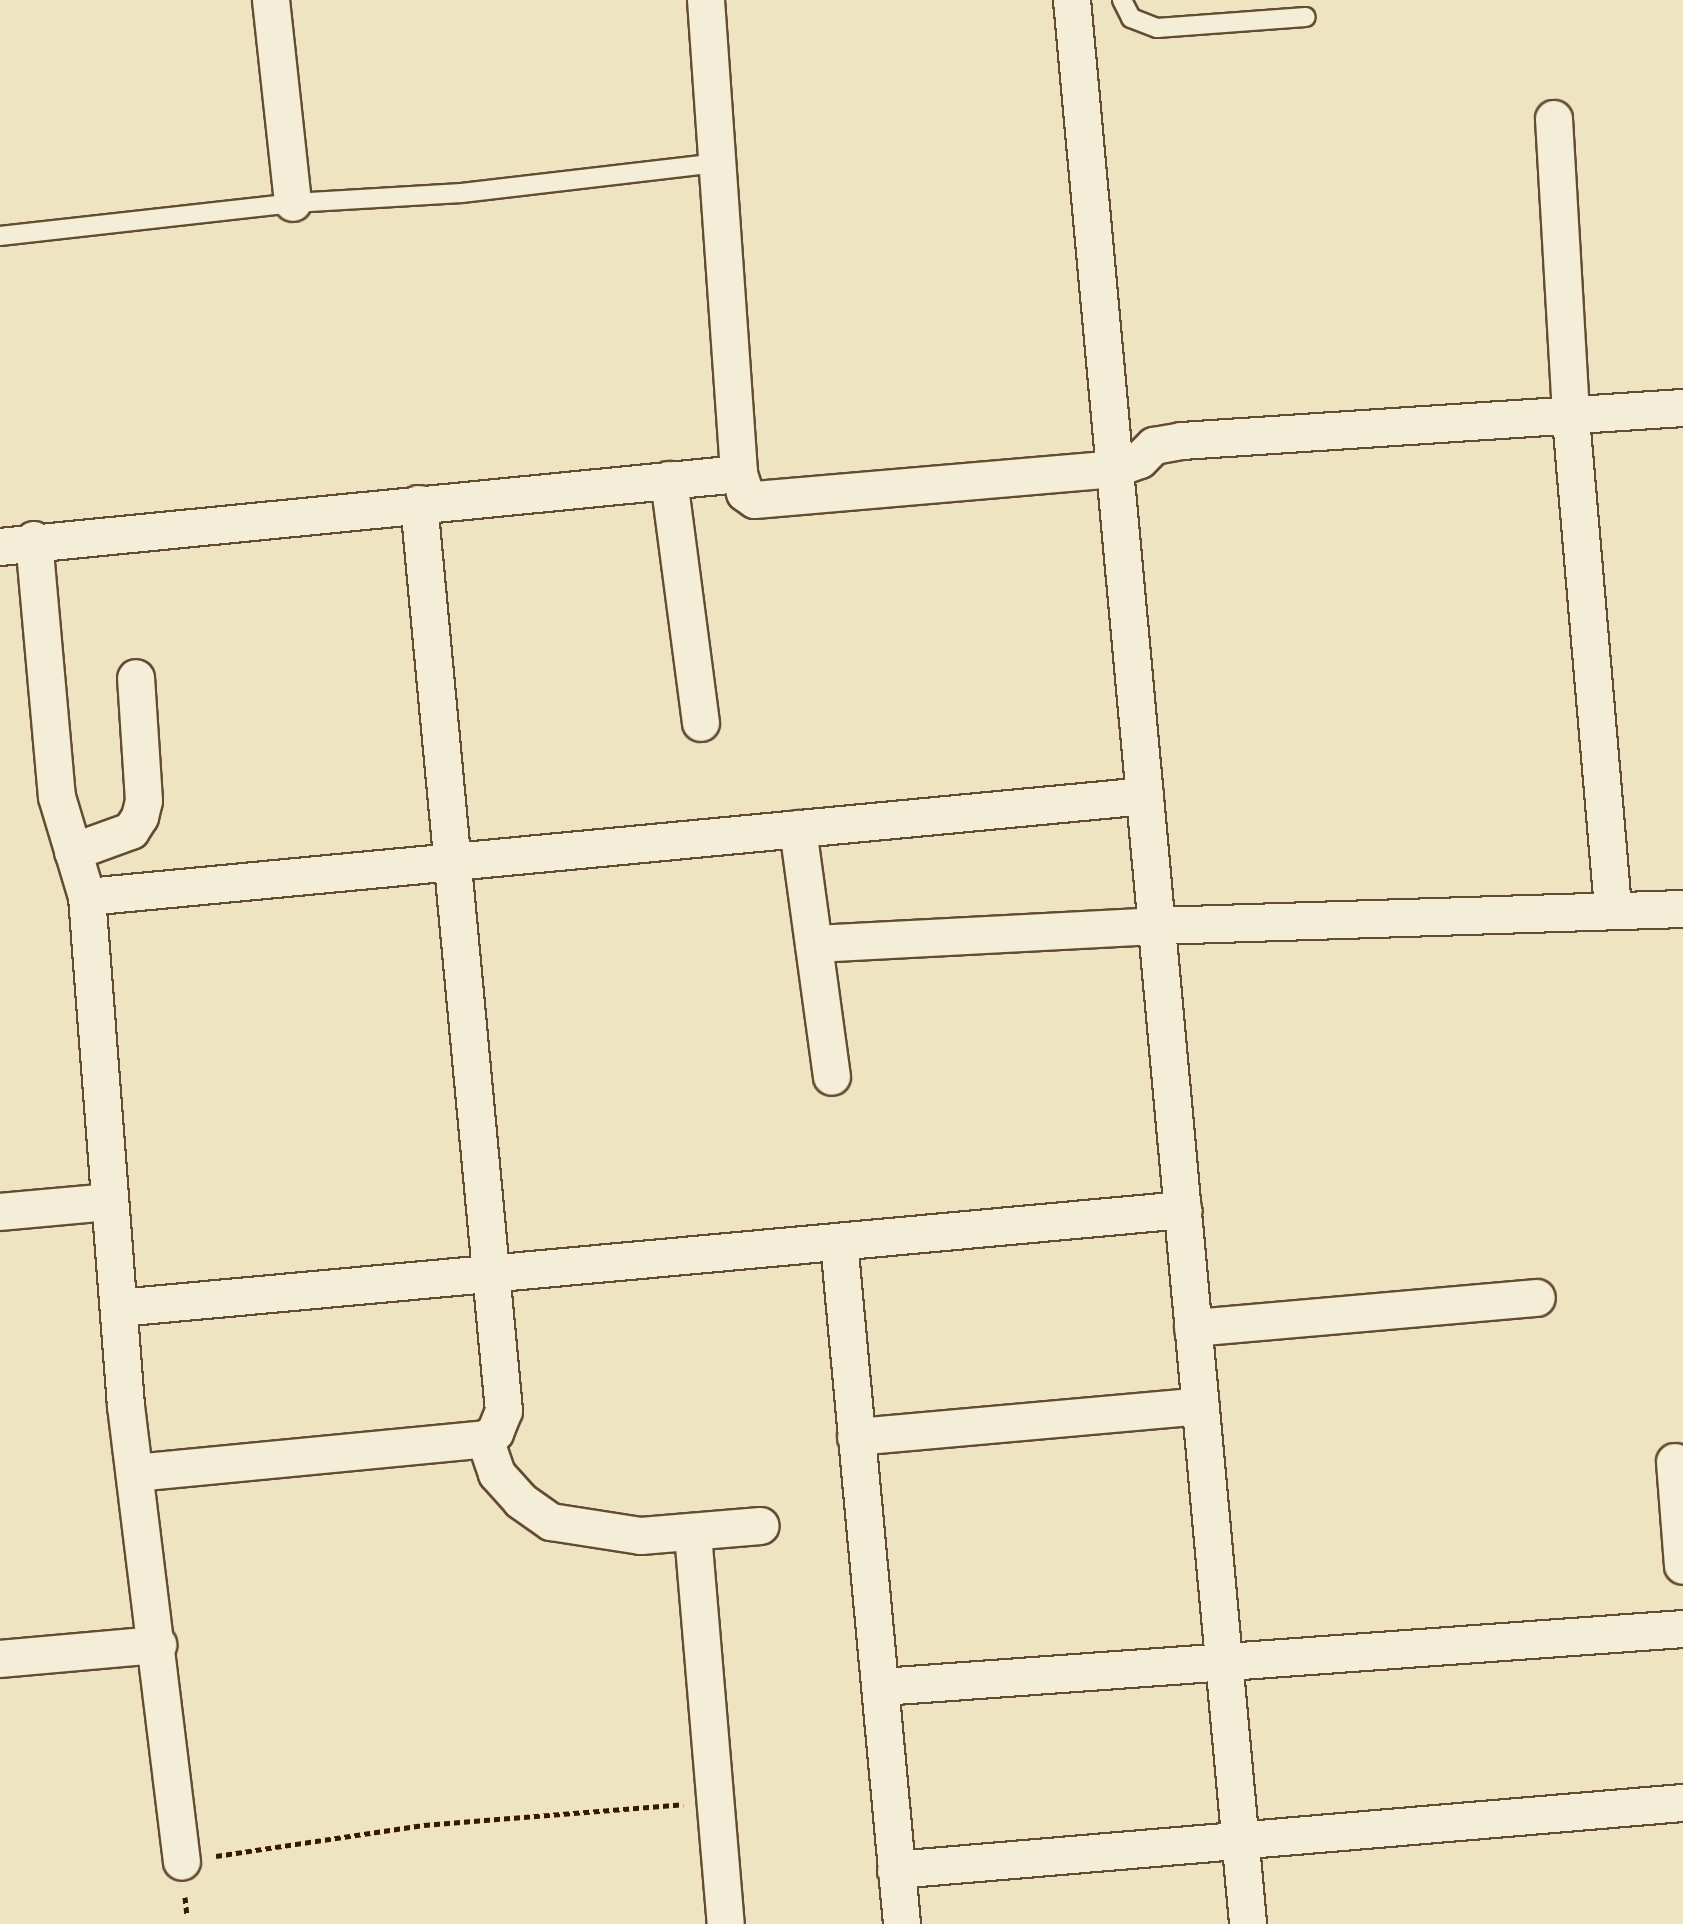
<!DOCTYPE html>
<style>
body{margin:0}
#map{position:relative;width:1683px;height:1924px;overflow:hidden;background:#eee4c2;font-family:"IM FELL Great Primer",serif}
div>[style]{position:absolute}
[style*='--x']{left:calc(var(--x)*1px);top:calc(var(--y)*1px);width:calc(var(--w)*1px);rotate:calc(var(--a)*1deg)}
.path>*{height:5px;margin-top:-2.5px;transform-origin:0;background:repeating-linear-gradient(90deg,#361900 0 6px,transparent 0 10px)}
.roads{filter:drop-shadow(2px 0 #644c30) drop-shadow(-2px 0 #644c30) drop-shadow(0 2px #644c30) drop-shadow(0 -2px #644c30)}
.lane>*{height:18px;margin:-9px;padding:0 9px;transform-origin:9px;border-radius:9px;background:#f4edd7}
.street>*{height:36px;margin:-18px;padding:0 18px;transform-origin:18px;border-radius:18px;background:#f4edd7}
span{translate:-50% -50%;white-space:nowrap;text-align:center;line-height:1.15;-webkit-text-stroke:8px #f4edd7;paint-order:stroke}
</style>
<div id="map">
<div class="path">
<div style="--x:216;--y:1856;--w:210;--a:-8.5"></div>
<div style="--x:424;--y:1825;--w:260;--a:-4.6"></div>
<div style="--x:185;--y:1897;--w:19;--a:84"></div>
</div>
<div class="roads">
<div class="lane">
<div style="--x:1122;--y:0;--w:20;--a:63"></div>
<div style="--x:1131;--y:18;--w:28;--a:21"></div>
<div style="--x:1157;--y:28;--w:149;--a:-4.2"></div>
<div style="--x:0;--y:236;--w:295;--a:-6.4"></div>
<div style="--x:293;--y:203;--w:169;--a:-3.4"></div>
<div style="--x:462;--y:193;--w:258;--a:-6.7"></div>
</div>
<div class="street">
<div style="--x:271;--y:0;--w:204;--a:83.8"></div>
<div style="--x:706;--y:0;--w:475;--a:86"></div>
<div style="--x:739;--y:474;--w:20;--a:72"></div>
<div style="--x:745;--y:493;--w:12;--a:35"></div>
<div style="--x:755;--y:500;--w:361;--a:-4.9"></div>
<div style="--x:1115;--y:469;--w:27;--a:-20"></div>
<div style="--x:1140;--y:460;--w:20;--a:-45"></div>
<div style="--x:1154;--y:446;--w:28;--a:-10"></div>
<div style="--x:1182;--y:441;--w:502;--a:-3.77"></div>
<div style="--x:1072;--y:0;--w:1932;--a:84.77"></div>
<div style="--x:1554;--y:119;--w:299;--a:86.7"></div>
<div style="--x:1571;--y:418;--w:493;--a:85.1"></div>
<div style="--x:669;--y:480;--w:245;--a:82.5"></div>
<div style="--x:34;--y:540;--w:258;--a:84.9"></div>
<div style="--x:57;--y:797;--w:104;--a:73.3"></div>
<div style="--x:87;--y:897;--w:510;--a:85.62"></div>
<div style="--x:126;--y:1406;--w:459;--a:83"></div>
<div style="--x:0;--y:547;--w:743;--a:-5.64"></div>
<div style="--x:798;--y:829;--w:250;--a:82.2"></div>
<div style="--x:73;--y:852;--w:62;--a:-19.9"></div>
<div style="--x:131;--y:831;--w:17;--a:-57"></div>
<div style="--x:140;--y:817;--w:16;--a:-76"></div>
<div style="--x:144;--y:801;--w:123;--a:-93.7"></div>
<div style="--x:87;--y:897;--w:1063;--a:-5.45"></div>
<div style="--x:814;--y:944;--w:343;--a:-3"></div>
<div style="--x:1157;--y:926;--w:526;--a:-1.85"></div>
<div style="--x:0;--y:1212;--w:110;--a:-5.2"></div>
<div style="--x:839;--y:1242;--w:685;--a:84.72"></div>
<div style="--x:119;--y:1308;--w:1069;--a:-5.26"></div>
<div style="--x:1193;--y:1328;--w:345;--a:-5"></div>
<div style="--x:856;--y:1437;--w:346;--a:-5.1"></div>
<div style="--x:485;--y:1439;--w:37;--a:71"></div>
<div style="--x:497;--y:1474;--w:36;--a:48"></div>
<div style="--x:521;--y:1501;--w:37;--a:35"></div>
<div style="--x:551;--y:1522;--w:91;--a:8.8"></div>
<div style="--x:641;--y:1536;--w:120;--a:-4.8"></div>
<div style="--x:1675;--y:1462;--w:104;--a:85.6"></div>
<div style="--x:135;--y:1473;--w:352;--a:-5.5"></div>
<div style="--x:485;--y:1439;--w:12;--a:-31"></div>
<div style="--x:495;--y:1433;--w:24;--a:-68"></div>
<div style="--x:504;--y:1411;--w:911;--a:-95.35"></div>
<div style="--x:693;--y:1534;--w:391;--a:85.2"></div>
<div style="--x:0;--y:1659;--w:159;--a:-5.1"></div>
<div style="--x:882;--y:1687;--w:803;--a:-4.14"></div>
<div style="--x:896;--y:1870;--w:790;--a:-4.87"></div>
</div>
</div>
</div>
